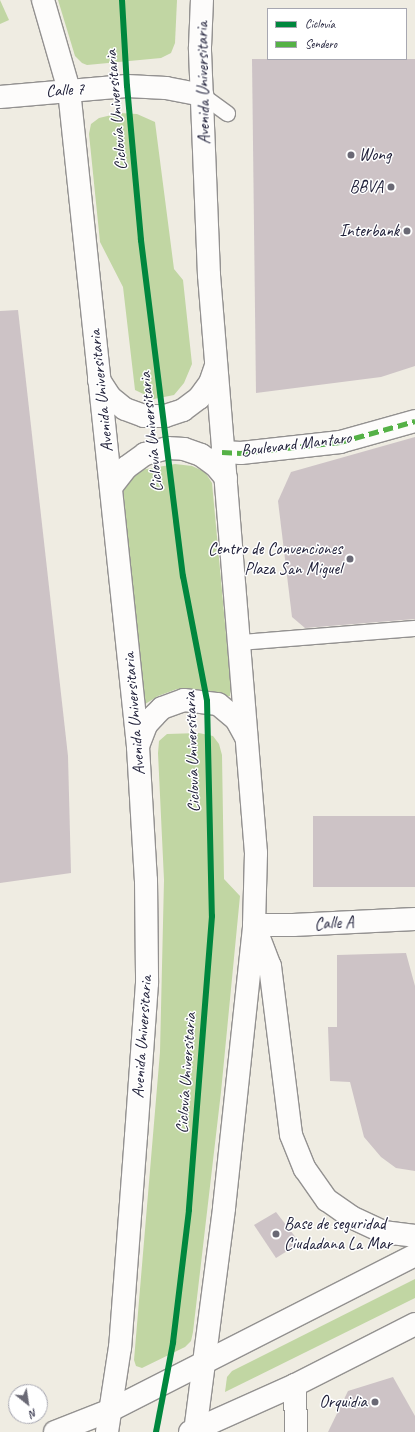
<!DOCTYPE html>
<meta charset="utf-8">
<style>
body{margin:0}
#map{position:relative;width:415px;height:1432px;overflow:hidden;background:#efece2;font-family:Caveat,sans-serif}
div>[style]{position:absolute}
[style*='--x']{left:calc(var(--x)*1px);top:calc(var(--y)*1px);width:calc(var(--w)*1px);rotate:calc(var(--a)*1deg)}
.green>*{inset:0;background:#c1d6a3}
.building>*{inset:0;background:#cdc3c6;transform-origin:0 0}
.roads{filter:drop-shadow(1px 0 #939190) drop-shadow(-1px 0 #939190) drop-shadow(0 1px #939190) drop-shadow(0 -1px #939190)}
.lane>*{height:15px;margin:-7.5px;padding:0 7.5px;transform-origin:7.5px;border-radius:7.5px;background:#fdfcfb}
.street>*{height:22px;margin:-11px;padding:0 11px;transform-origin:11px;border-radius:11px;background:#fdfcfb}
.secondary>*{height:22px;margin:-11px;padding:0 11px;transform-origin:11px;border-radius:11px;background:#fdfcfb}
.primary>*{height:22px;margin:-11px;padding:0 11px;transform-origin:11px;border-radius:11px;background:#fdfcfb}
.quiet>*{height:5px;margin-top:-2.5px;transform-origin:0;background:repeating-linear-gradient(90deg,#55b146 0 10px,transparent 0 15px)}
.cycleway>*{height:6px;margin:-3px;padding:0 3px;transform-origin:3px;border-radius:3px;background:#00873e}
.dots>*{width:11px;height:11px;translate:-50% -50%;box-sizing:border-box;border:2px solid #fff;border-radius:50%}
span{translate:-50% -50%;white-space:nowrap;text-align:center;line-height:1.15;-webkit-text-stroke:3px #fff;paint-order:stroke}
.street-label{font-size:17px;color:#22223b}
.poi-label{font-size:17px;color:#22223b}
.left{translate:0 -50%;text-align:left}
.right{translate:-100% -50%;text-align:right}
.legend{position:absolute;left:267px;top:8px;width:140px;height:52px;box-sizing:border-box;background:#fff;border:1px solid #a7a7b1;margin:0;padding:5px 7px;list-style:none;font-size:12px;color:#22223b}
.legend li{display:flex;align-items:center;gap:8px;height:20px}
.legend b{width:20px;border:1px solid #a7a7b1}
.north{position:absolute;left:8px;top:1384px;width:40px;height:40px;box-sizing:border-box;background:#fff;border:1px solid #a7a7b1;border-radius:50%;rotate:150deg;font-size:11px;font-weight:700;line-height:16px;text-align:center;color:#22223b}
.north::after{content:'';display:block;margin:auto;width:14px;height:18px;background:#6a6975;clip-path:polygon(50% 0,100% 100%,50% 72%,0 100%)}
</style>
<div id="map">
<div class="green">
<div style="clip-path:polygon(0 0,9px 20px,0 24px)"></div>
<div style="clip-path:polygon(58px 0,177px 0,175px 43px,171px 53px,161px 58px,87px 65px,82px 63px,75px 56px)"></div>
<div style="clip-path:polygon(120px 113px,137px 114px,155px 122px,174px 269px,183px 280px,192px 364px,184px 383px,174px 395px,154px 399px,135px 390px,123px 287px,100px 242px,89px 134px,91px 124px,99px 118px)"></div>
<div style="clip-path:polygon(175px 464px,192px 466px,205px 472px,212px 483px,231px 688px,230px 696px,222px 697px,196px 689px,177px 689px,158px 696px,142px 706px,123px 487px,129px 479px,141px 470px)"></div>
<div style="clip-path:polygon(199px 733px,213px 736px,219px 744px,222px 755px,224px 879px,240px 896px,221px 1092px,193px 1332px,191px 1341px,185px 1347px,142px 1368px,136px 1366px,134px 1360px,160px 1052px,164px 880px,158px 753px,159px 741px,167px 734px)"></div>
<div style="clip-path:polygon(415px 1279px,415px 1298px,225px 1392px,227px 1377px,232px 1371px)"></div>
</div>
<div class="building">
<div style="clip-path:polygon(252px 59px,415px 59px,415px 366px,381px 377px,256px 393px)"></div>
<div style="clip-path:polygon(18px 310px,68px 756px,71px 873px,0 883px,0 311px)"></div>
<div style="clip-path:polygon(415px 437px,415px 619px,305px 628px,292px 617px,278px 501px,291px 472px)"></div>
<div style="left:415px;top:816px;width:71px;height:102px;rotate:90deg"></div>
<div style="clip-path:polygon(406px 953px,415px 986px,415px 1171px,396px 1168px,381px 1157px,364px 1137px,350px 1082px,330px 1081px,328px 1027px,337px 1027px,337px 955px)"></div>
<div style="clip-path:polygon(276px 1212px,300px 1243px,276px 1258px,254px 1225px)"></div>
<div style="clip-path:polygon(393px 1377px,415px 1416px,415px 1432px,328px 1432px,348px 1391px)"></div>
</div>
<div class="roads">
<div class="lane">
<div style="--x:202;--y:95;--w:31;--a:36"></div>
<div style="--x:240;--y:642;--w:176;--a:-4.6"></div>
</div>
<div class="street">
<div style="--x:0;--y:97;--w:127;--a:-5"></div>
<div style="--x:127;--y:86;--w:39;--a:3"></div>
<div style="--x:166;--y:88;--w:37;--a:11"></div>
<div style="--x:222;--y:452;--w:19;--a:3"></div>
<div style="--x:241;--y:453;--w:100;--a:-6.3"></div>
<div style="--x:340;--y:442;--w:78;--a:-15.6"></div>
<div style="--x:254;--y:925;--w:39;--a:0"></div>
<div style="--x:293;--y:925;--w:122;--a:-2.8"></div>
<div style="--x:295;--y:1385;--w:47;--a:88.8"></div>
</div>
<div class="secondary">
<div style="--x:55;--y:1432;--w:60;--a:-21.4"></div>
<div style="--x:111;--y:1410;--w:341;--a:-27"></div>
<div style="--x:190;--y:1432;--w:115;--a:-24.1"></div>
<div style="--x:295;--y:1385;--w:135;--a:-26.9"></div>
</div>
<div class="primary">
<div style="--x:43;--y:0;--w:94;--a:73.9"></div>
<div style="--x:69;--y:90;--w:661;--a:84"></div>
<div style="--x:138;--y:747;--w:133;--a:86.6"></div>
<div style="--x:146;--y:880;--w:103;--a:89.4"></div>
<div style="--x:147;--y:983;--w:153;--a:94.1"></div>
<div style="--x:136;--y:1136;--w:212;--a:94.3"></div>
<div style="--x:120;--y:1347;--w:86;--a:98.7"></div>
<div style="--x:99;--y:380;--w:20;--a:57"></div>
<div style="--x:110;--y:397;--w:19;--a:39"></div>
<div style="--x:125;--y:409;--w:20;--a:20"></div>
<div style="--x:144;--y:416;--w:21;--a:0"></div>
<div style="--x:165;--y:416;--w:19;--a:-18"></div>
<div style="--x:183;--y:410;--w:20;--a:-37"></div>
<div style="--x:199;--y:398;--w:19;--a:-54"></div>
<div style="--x:210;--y:383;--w:18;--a:-71"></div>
<div style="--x:112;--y:486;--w:24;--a:-52"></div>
<div style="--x:127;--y:467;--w:22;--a:-36"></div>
<div style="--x:145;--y:454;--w:23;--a:-15"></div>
<div style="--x:167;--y:448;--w:17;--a:3"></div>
<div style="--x:184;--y:449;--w:18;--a:19"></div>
<div style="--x:201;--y:455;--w:17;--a:36"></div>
<div style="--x:215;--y:465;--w:17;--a:50"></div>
<div style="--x:138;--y:746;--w:22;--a:-69"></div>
<div style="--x:146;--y:725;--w:12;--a:-48"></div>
<div style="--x:154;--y:716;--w:11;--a:-45"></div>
<div style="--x:162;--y:708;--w:23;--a:-20"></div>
<div style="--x:184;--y:700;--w:34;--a:7"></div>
<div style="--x:218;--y:704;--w:23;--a:40"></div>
<div style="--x:236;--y:719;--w:21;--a:61"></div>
<div style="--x:256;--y:930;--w:39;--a:69"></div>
<div style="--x:270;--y:966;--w:170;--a:82.9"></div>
<div style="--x:291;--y:1135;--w:37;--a:68"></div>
<div style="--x:305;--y:1169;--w:38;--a:55"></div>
<div style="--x:327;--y:1200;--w:29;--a:35"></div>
<div style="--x:351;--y:1217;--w:35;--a:25"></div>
<div style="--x:383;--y:1232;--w:32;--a:7"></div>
<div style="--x:195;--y:1432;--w:226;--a:-82.6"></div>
<div style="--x:224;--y:1208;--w:285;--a:-83.9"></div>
<div style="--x:254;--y:925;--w:72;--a:-88.4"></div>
<div style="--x:256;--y:853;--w:580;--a:-94.65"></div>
<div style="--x:209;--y:275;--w:228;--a:-92.3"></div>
<div style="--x:200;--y:47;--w:47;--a:-87.6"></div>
</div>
</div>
<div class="quiet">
<div style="--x:222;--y:452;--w:19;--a:3"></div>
<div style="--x:241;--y:453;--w:100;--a:-6.3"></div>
<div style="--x:340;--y:442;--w:78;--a:-15.6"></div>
</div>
<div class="cycleway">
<div style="--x:122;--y:0;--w:86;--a:86.7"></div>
<div style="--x:127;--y:86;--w:155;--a:84.8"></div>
<div style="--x:141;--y:240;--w:339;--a:82.9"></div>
<div style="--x:183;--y:576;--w:127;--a:79.1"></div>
<div style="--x:207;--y:701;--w:215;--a:88.7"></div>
<div style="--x:212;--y:916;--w:295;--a:94.5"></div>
<div style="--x:189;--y:1210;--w:134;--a:96.9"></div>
<div style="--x:173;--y:1343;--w:91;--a:100.8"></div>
</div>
<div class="dots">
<div style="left:351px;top:155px;background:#6a6975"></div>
<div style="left:391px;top:187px;background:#6a6975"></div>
<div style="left:407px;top:231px;background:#6a6975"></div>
<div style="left:350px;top:559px;background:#6a6975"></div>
<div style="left:276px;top:1234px;background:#6a6975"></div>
<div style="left:375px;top:1402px;background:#6a6975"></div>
</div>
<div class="street-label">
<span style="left:203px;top:83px;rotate:-91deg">Avenida Universitaria</span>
<span style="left:65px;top:90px;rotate:-4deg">Calle 7</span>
<span style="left:116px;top:110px;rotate:-95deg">Ciclovía Universitaria</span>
<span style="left:101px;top:391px;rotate:-96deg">Avenida Universitaria</span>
<span style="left:151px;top:432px;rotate:-96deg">Ciclovía Universitaria</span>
<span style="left:296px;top:444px;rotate:-7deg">Boulevard Mantaro</span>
<span style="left:134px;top:714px;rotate:-95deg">Avenida Universitaria</span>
<span style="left:192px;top:752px;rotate:-92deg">Ciclovía Universitaria</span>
<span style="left:334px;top:923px;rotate:-3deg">Calle A</span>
<span style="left:142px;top:1037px;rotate:-86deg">Avenida Universitaria</span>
<span style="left:186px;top:1073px;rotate:-86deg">Ciclovía Universitaria</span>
</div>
<div class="poi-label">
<span class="left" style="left:359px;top:155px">Wong</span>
<span class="right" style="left:383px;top:187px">BBVA</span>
<span class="right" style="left:399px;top:231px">Interbank</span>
<span class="right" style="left:342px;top:559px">Centro de Convenciones<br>Plaza San Miguel</span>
<span class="left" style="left:284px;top:1234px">Base de seguridad<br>Ciudadana La Mar</span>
<span class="right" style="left:367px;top:1402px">Orquidia</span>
</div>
<ul class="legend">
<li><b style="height:5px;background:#00873e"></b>Ciclovía</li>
<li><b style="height:5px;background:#55b146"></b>Sendero</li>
</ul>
<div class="north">N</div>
</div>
